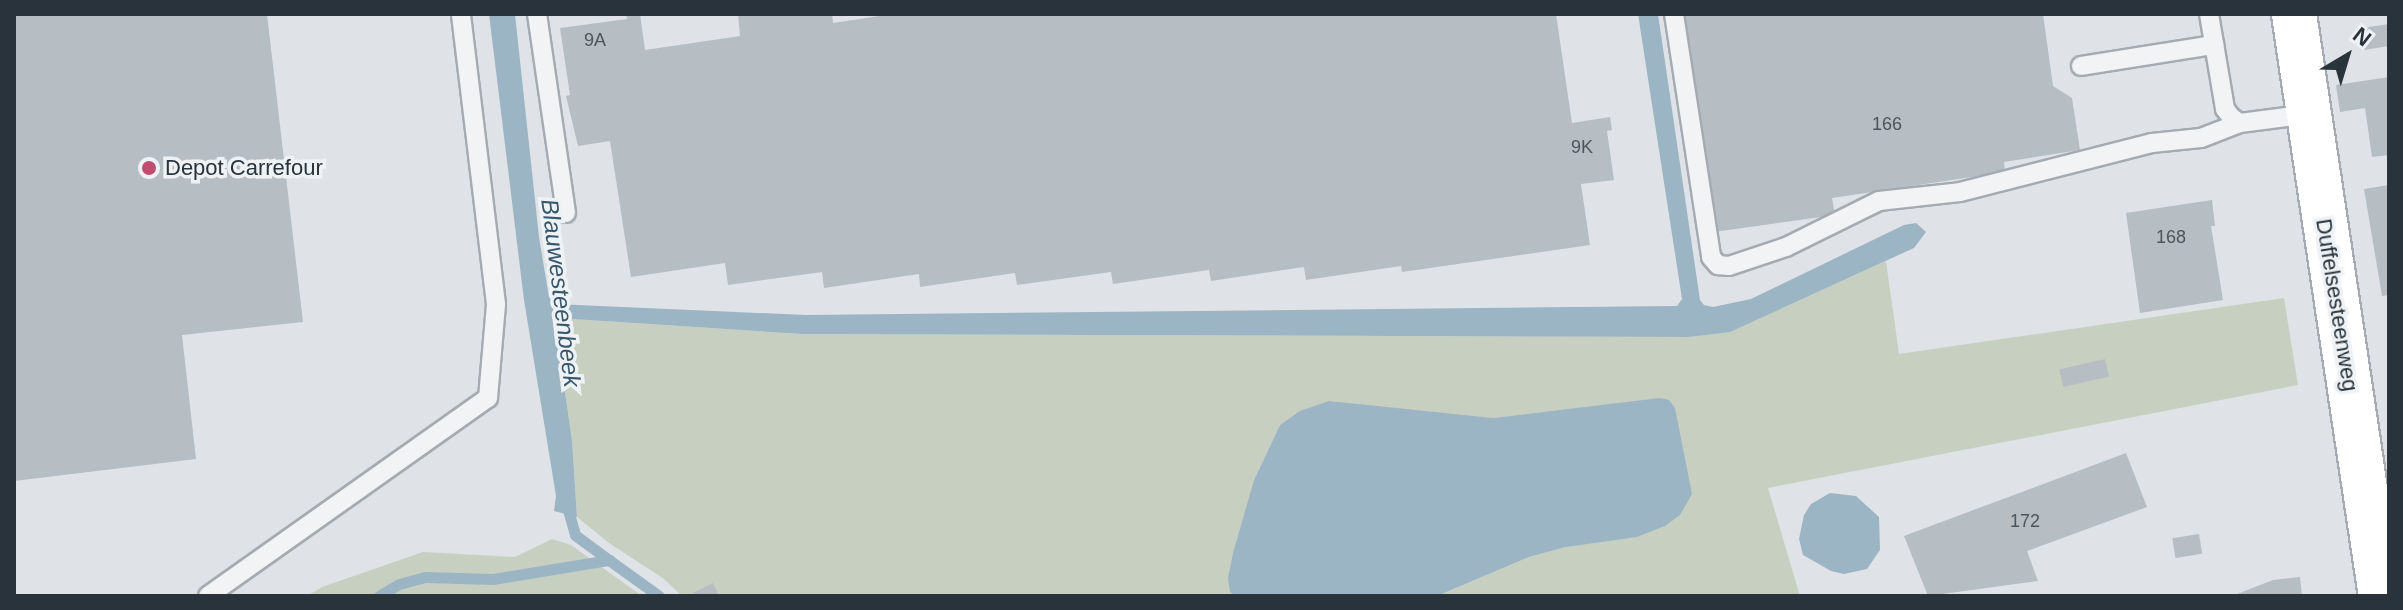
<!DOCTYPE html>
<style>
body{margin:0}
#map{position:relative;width:2403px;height:610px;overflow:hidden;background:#dfe3e7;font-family:Helvetica,sans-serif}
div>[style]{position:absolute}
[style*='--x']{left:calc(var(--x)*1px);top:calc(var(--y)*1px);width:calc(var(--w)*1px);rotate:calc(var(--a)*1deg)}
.green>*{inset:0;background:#c7d0c0}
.water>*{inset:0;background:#9cb5c4}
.stream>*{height:11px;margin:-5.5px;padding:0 5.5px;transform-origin:5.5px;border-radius:5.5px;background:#9cb5c4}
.building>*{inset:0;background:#b6bdc3;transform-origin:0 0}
.roads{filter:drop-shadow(2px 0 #a5abb0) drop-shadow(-2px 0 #a5abb0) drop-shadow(0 2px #a5abb0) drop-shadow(0 -2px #a5abb0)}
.lane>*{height:18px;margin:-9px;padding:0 9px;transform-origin:9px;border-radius:9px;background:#f1f3f5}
.secondary>*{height:44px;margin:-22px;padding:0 22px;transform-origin:22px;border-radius:22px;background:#fff}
.dots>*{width:22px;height:22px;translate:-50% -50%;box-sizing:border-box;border:4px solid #eef2f4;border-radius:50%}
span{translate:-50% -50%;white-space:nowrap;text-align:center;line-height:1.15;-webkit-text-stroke:7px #eef2f4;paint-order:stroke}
.number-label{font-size:18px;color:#4c565e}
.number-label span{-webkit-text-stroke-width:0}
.poi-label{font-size:22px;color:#29333c}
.left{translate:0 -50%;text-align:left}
.street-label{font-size:22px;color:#29333c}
.water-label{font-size:24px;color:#37576c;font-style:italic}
.frame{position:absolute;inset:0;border:16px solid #29333c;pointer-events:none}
.north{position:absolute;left:2307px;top:16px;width:80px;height:80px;-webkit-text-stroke:6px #eef2f4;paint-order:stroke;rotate:38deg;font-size:22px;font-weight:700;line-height:32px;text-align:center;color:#29333c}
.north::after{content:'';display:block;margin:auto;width:28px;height:36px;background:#29333c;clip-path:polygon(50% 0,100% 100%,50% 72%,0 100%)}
</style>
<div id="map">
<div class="green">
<div style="clip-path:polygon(1886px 261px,1899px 354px,2284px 298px,2298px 385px,1768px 488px,1800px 596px,1437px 596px,1529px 557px,1566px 547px,1542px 412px,1493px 418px,1452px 416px,1330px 401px,1280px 425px,1254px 480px,1230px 592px,1235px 596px,682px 596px,664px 579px,609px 543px,577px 517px,572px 440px,555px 324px,557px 318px,802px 334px,1689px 337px,1730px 331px)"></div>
<div style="clip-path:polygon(552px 539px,571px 545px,642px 596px,307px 596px,322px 587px,423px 552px,515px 557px)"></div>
</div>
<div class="water">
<div style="clip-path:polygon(489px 14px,515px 14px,539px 237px,549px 297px,555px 304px,806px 315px,1677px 306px,1682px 299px,1638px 14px,1658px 14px,1700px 300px,1704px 305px,1713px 307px,1751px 299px,1904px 225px,1916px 223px,1926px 232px,1914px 248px,1754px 321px,1730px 332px,1689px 337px,802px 334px,557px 318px,555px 324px,572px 440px,577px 517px,554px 511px,556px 496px,524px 300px)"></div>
<div style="clip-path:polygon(1660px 398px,1669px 400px,1675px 408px,1692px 494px,1680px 515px,1665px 526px,1637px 537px,1566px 547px,1529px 557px,1437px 596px,1235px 596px,1230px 592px,1228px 578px,1233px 553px,1254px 480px,1280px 425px,1300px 411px,1329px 401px,1493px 418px)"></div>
<div style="clip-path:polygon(1830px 493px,1856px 496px,1879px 517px,1880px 550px,1867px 569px,1844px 574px,1831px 571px,1803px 555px,1799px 539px,1804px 515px,1811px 504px)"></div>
</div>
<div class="stream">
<div style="--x:566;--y:503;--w:33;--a:74"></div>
<div style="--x:575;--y:535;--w:42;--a:36.3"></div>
<div style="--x:379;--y:596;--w:23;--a:-31"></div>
<div style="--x:399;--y:584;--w:27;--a:-15"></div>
<div style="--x:425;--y:577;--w:68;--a:1.7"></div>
<div style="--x:493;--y:579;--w:118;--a:-9.3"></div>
<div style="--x:609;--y:560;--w:62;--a:35.8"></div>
</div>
<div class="building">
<div style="clip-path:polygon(14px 14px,267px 14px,303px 322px,182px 335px,196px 459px,14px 481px)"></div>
<div style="clip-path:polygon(626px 14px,640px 14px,645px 50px,740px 36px,738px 14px,832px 14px,833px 23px,893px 14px,1556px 14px,1572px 123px,1610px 117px,1612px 130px,1607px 131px,1614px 180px,1581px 184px,1590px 245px,1402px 272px,1401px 266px,1306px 280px,1304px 267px,1211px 281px,1209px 270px,1113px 284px,1111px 272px,1017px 285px,1015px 273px,920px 287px,919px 274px,824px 288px,822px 272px,728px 285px,725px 263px,631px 277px,610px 141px,578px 146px,566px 96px,570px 95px,560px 28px,627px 19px)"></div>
<div style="clip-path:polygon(1683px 14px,2043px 14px,2053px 86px,2072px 98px,2080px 150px,2004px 162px,2005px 172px,1832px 198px,1835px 215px,1714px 232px)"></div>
<div style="clip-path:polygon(2389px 24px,2389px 46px,2364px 50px,2362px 28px)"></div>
<div style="clip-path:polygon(2389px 77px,2389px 155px,2372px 157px,2365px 108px,2340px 112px,2336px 85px)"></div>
<div style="clip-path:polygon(2389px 185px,2389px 295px,2382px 296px,2364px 189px)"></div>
<div style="clip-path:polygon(2212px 200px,2215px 226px,2211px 226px,2223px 300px,2140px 313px,2126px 213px)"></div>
<div style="left:2105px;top:359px;width:18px;height:47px;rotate:77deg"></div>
<div style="clip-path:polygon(2126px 453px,2147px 507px,2027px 551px,2038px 581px,1928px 596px,1904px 536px)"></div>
<div style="left:2199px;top:534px;width:20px;height:27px;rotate:81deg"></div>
<div style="clip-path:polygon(2300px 577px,2302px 596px,2232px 596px,2273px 580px)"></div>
<div style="clip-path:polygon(713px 583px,719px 596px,694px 596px,693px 593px)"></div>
</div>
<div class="roads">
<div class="lane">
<div style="--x:537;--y:14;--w:201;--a:81.7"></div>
<div style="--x:1674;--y:14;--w:246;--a:81.3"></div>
<div style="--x:1711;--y:257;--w:11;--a:49"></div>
<div style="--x:1718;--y:265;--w:11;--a:5"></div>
<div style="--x:1729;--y:266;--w:60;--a:-18.4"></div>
<div style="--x:1786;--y:247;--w:104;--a:-26.3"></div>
<div style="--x:1879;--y:201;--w:81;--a:-6.3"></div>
<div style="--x:1960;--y:192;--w:198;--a:-14.3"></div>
<div style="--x:2152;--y:143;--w:49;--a:-5.8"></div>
<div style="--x:2201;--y:138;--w:42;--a:-21"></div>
<div style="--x:2209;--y:14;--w:96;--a:80.4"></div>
<div style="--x:2225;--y:109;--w:11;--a:52"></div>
<div style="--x:2232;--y:118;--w:9;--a:32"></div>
<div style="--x:2240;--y:123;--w:70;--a:-7.4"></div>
<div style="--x:2081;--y:66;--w:135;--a:-9"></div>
<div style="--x:208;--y:596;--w:343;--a:-35.3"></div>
<div style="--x:488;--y:398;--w:94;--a:-85.1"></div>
<div style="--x:496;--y:304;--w:292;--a:-96.9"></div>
</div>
<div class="secondary">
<div style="--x:2294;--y:14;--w:588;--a:81.5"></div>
</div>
</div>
<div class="dots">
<div style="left:149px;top:168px;background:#c14e71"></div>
</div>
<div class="number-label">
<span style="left:595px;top:40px">9A</span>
<span style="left:1887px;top:124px">166</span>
<span style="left:1582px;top:147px">9K</span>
<span style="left:2171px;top:237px">168</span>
<span style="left:2025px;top:521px">172</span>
</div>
<div class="poi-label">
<span class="left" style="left:165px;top:168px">Depot Carrefour</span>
</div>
<div class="street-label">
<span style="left:2337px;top:305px;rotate:81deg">Duffelsesteenweg</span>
</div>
<div class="water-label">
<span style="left:561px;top:293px;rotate:83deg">Blauwesteenbeek</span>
</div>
<div class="frame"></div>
<div class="north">N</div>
</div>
